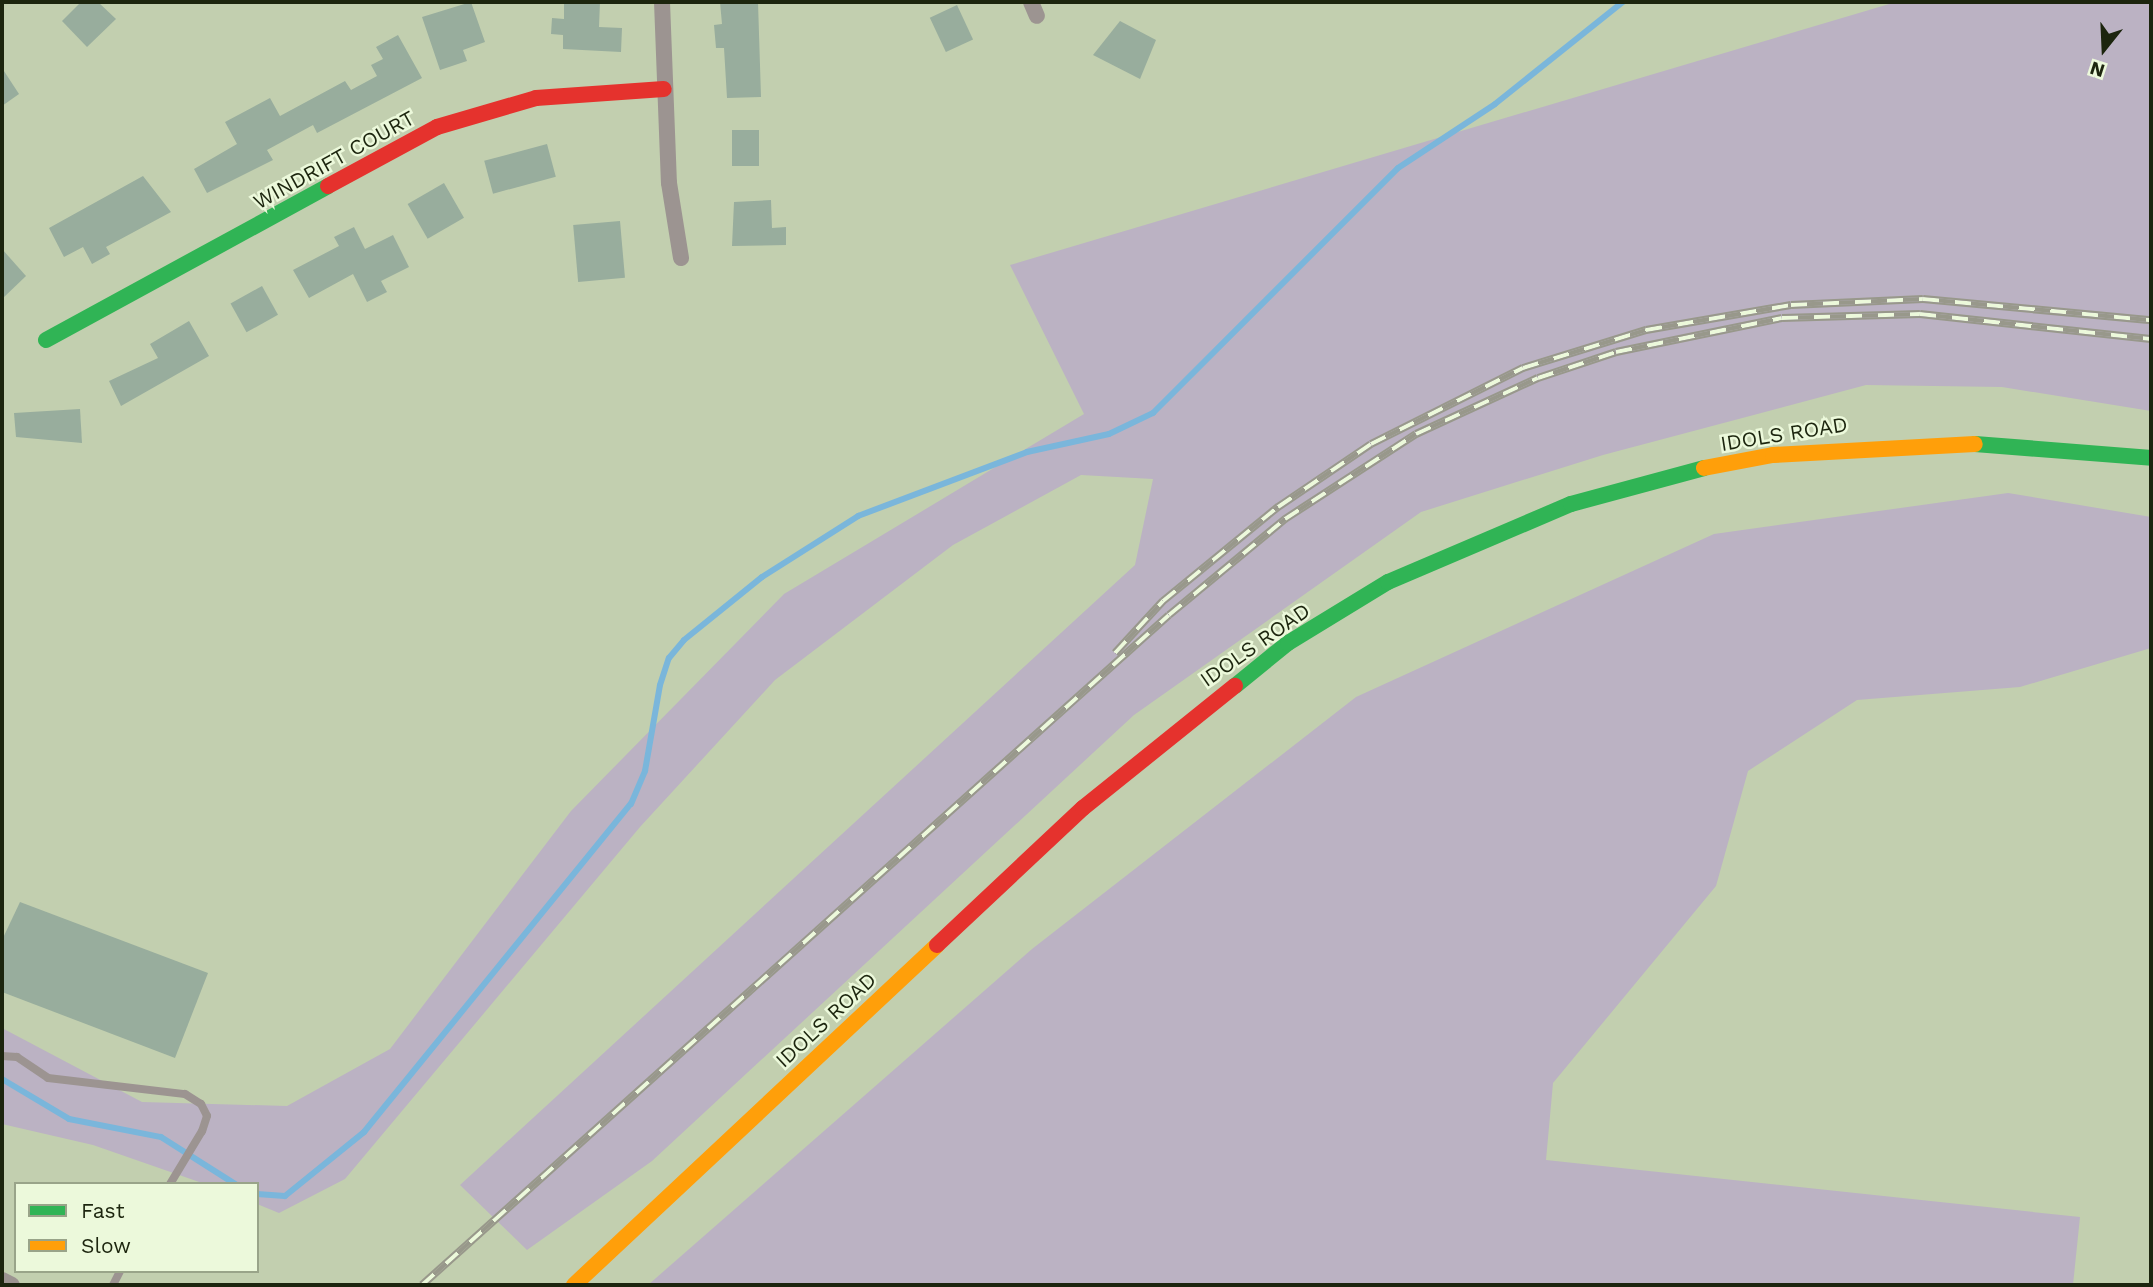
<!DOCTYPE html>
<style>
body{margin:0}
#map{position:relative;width:2153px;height:1287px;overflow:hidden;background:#c2cfaf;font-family:"Work Sans",sans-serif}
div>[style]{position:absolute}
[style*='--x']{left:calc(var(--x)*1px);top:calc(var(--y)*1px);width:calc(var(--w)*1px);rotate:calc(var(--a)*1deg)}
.green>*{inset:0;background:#bbb2c3}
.stream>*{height:6px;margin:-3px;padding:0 3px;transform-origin:3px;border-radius:3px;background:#7ab6db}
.building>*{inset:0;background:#98ad9d;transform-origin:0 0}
.lane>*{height:8px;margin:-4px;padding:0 4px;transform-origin:4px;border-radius:4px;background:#9c9491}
.street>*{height:16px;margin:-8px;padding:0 8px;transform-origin:8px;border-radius:8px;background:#9c9491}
.fast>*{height:16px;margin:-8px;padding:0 8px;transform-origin:8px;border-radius:8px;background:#30b455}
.slow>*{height:16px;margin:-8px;padding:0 8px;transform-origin:8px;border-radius:8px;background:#ff9f0a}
.jam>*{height:16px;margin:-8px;padding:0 8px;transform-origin:8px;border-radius:8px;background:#e5322d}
.rail>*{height:8px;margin-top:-4px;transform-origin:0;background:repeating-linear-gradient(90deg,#ecf9db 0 16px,#98988b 0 32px);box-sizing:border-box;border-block:2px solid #98988b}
span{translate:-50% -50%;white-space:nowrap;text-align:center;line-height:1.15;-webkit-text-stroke:5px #ecf9db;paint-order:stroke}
.street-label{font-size:21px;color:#1c250e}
.frame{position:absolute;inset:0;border:4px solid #1c250e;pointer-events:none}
.legend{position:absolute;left:14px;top:1182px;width:245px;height:91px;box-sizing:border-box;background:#ecf9db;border:2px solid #99a489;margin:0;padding:9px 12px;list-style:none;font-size:21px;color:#1c250e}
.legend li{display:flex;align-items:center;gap:14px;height:35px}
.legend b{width:35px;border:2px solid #99a489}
.north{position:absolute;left:2069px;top:14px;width:70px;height:70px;-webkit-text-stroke:5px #ecf9db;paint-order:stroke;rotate:198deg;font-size:19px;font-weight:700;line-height:28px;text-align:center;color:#1c250e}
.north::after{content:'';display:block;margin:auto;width:24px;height:32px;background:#1c250e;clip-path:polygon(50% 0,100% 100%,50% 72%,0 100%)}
</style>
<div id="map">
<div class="green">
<div style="clip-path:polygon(1896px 2px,2151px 2px,2151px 411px,2002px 387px,1866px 385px,1603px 455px,1421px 512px,1134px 715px,652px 1161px,527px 1250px,460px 1185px,1135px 565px,1153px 479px,1081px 475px,953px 545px,775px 680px,640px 827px,345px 1179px,279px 1213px,257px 1204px,257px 1184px,205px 1184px,93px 1145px,2px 1124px,2px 1028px,142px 1102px,287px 1106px,390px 1049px,571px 811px,784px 594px,1084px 414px,1010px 265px)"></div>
<div style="clip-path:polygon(2008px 493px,2151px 517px,2151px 648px,2020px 687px,1857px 700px,1748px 771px,1716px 886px,1553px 1083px,1546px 1160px,2080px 1217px,2073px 1285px,648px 1285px,1032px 949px,1356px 697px,1714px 534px)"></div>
</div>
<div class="stream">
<div style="--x:2;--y:1079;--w:78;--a:30.8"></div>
<div style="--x:69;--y:1119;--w:94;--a:11.1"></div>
<div style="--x:161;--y:1137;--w:88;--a:32.4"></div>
<div style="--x:257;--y:1194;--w:28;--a:4"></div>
<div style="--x:285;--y:1196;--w:102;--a:-39"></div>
<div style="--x:364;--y:1132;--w:423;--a:-50.9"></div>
<div style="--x:631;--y:804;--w:36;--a:-67"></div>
<div style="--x:645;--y:771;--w:87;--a:-80.1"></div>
<div style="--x:660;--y:685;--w:28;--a:-72"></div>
<div style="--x:669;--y:658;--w:23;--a:-50"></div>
<div style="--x:684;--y:640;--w:100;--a:-38.9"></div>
<div style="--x:762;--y:577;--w:114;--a:-32.4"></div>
<div style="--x:858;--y:516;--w:181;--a:-20.7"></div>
<div style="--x:1027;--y:452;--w:84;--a:-12.4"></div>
<div style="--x:1109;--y:434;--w:49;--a:-25.5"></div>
<div style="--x:1153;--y:413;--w:346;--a:-45"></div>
<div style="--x:1398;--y:168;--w:116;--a:-33.4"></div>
<div style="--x:1495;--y:104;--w:164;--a:-38.6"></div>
</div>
<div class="building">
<div style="clip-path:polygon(81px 2px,98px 2px,116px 19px,87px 47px,62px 21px)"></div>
<div style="clip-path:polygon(471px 2px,485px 42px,463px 50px,467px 61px,440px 70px,422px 17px)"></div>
<div style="clip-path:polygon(564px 2px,600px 2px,599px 27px,622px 28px,621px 52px,563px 49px,563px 35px,551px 34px,552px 18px,564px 19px)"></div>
<div style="clip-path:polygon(720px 2px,758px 2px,761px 97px,727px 98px,724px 48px,716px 48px,714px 25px,722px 24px)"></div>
<div style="left:957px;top:5px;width:38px;height:30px;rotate:65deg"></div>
<div style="clip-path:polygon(1120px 21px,1156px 40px,1140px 79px,1093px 55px)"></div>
<div style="clip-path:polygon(398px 35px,422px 78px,317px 133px,313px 125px,267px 150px,273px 160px,207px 193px,194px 169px,237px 144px,225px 122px,270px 98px,280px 116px,345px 81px,351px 90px,377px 76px,371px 65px,383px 59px,376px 47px)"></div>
<div style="clip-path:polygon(2px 68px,19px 94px,2px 106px)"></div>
<div style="left:732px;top:130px;width:27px;height:36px"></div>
<div style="left:547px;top:144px;width:34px;height:65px;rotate:75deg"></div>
<div style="clip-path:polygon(143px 176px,171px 212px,106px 247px,110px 254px,92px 264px,83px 247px,64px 257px,49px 228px)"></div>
<div style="left:444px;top:183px;width:40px;height:42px;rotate:60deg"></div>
<div style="clip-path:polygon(771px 200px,772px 228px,786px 227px,786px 245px,732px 246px,734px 202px)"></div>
<div style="left:620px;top:221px;width:57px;height:47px;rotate:85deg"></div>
<div style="clip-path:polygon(354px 227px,365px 249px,393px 235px,409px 267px,381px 281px,387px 292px,367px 302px,353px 274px,309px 298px,293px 270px,339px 246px,334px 237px)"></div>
<div style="clip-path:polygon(2px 249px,26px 276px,2px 299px)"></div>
<div style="left:262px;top:286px;width:33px;height:36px;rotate:61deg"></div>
<div style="clip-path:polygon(189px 321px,209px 356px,121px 406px,109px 381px,158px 358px,150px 344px)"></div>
<div style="clip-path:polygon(80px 409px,82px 443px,16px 437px,14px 413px)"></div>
<div style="clip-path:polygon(20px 902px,208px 973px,175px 1058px,2px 992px,2px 940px)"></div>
</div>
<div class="lane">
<div style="--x:2;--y:1056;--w:15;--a:4"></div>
<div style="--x:17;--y:1057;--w:37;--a:34"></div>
<div style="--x:48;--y:1078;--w:138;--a:6.7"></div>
<div style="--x:185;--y:1094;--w:19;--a:32"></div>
<div style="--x:201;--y:1104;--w:13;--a:63"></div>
<div style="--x:207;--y:1116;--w:16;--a:108"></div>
<div style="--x:202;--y:1131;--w:62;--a:121.1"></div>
<div style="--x:113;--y:1285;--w:16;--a:-63"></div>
</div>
<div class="street">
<div style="--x:662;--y:2;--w:181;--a:87.8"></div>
<div style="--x:669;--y:183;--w:76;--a:80.9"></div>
<div style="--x:1031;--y:2;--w:15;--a:67"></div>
<div style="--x:2;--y:1280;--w:11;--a:27"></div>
</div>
<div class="fast">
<div style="--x:46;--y:340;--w:321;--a:-28.6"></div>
<div style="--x:1975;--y:444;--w:177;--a:4.5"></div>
<div style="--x:1235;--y:686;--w:68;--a:-39.1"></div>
<div style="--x:1288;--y:643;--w:117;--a:-31.4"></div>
<div style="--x:1388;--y:582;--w:199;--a:-23.1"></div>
<div style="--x:1571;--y:504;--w:138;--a:-15.1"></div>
</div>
<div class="slow">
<div style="--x:1704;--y:468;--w:70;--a:-10.7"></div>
<div style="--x:1773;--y:455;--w:202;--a:-3.1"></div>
<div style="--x:574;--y:1285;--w:497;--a:-43.1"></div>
</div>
<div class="jam">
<div style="--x:328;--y:186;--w:124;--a:-28.4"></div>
<div style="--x:437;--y:127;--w:103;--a:-16.3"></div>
<div style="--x:536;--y:98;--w:128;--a:-4"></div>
<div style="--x:937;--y:945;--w:200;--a:-43.2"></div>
<div style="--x:1083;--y:808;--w:195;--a:-38.8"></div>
</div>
<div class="rail">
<div style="--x:1115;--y:653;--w:71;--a:-47.3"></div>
<div style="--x:1163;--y:601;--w:149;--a:-39.3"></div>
<div style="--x:1278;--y:507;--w:112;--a:-34.1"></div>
<div style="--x:1371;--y:444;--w:170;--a:-26.6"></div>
<div style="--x:1523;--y:368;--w:129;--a:-17.2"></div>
<div style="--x:1646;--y:330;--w:147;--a:-9.8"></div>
<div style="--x:1791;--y:305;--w:132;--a:-2.6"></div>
<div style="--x:1923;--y:299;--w:229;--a:5.3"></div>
<div style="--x:422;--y:1285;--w:1003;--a:-41.89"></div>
<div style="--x:1169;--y:615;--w:151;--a:-39.6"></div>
<div style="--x:1285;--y:519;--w:156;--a:-33"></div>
<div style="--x:1416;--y:434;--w:134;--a:-24.7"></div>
<div style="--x:1538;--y:378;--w:82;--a:-18.4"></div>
<div style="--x:1616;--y:352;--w:169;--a:-11.6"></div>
<div style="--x:1782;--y:318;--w:138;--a:-1.7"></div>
<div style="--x:1920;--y:314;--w:232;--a:6.2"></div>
</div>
<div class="street-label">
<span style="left:334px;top:160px;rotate:-29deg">WINDRIFT COURT</span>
<span style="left:1784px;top:434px;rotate:-9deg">IDOLS ROAD</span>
<span style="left:1255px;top:645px;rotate:-35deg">IDOLS ROAD</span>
<span style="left:826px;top:1020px;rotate:-43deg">IDOLS ROAD</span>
</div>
<div class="frame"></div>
<ul class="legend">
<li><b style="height:9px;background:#30b455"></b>Fast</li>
<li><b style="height:9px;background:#ff9f0a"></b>Slow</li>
</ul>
<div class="north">N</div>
</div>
